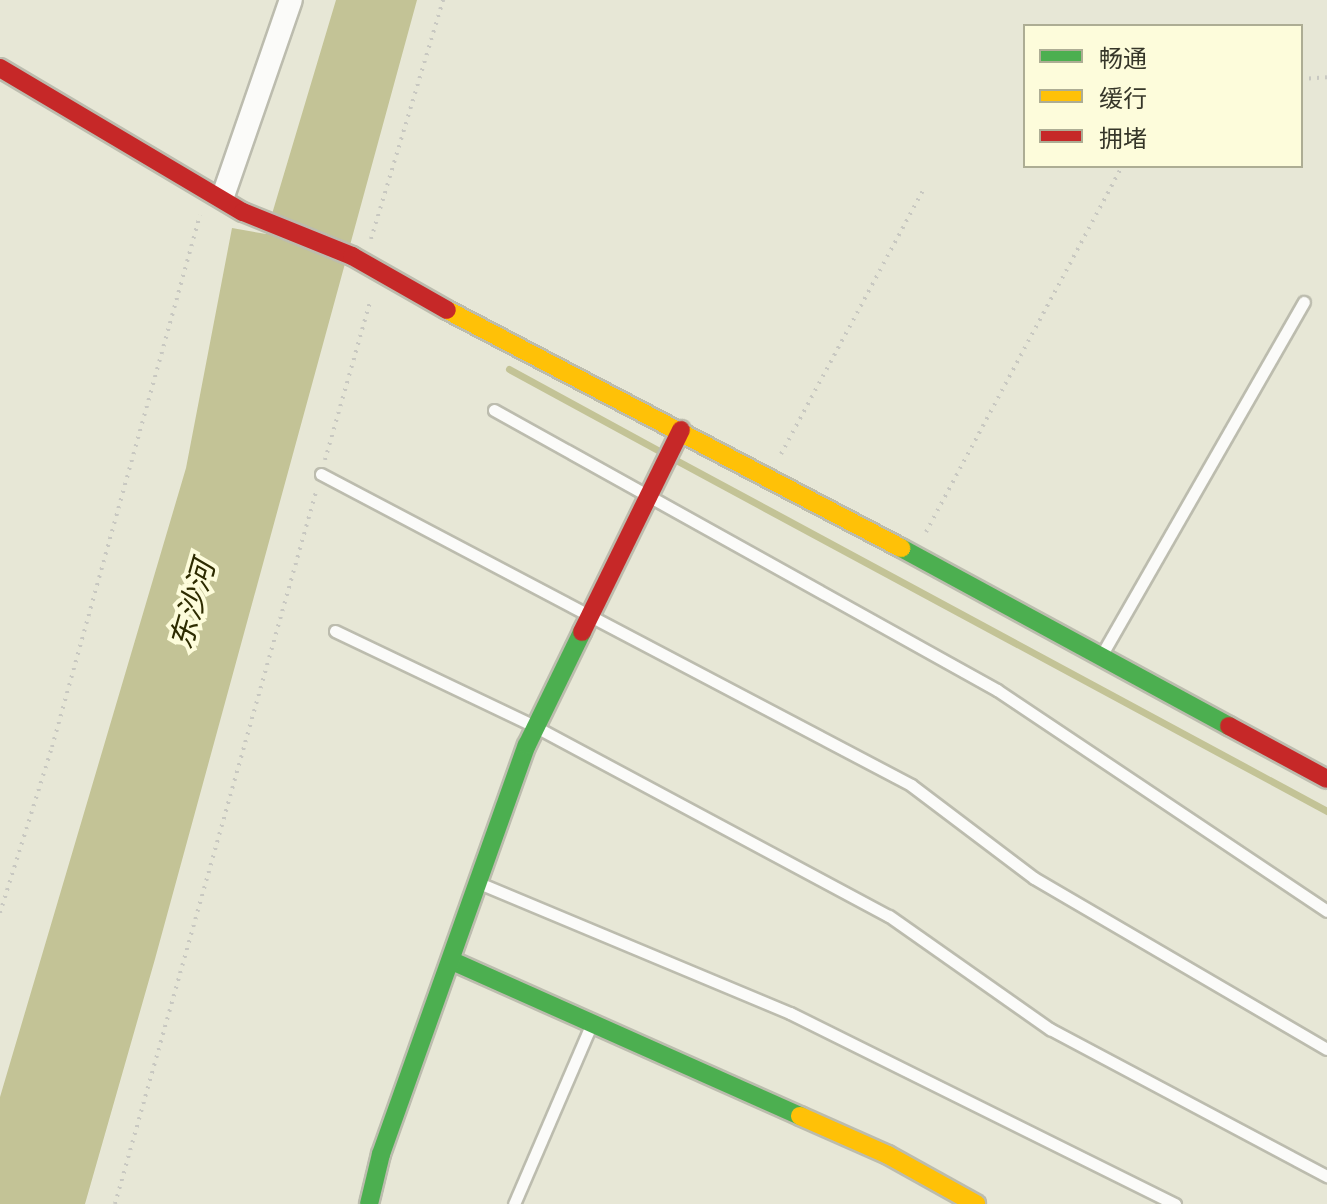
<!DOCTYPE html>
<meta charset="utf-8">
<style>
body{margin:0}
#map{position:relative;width:1327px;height:1204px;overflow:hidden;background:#e7e7d6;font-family:Montserrat,"Noto Sans SC",sans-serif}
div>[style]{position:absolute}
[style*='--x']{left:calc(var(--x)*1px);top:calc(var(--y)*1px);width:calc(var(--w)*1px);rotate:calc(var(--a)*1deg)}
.water>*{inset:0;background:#c3c396}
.stream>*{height:7px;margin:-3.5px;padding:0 3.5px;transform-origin:3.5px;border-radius:3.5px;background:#c3c396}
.path>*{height:4px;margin-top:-2px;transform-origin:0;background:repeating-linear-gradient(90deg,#c8c8c1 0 2px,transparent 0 8px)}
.roads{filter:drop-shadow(2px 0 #bcbcae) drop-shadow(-2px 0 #bcbcae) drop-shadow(0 2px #bcbcae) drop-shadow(0 -2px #bcbcae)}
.lane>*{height:11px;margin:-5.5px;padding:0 5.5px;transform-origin:5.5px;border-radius:5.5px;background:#fbfbf9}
.street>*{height:22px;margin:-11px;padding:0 11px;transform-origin:11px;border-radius:11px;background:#fbfbf9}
.fast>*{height:18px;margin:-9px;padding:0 9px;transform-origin:9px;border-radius:9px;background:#4caf50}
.slow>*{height:18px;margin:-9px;padding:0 9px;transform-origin:9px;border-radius:9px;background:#ffc107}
.jam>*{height:18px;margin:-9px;padding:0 9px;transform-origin:9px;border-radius:9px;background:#c62828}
span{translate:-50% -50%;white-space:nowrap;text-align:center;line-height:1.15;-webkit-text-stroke:8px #fdfcdb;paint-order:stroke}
.water-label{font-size:30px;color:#2d2b00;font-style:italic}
.legend{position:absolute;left:1023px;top:24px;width:280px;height:144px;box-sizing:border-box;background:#fdfcdb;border:2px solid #adad94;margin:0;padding:10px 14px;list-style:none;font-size:24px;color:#363629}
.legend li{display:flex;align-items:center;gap:16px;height:40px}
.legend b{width:40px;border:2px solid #adad94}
</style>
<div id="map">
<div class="water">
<div style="clip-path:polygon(336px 0,417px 0,155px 959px,85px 1204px,0 1204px,0 1097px,186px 468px,232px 228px,266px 234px)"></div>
</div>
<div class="stream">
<div style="--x:509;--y:369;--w:175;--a:28.6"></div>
<div style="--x:674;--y:459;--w:742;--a:28.33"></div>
</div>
<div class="path">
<div style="--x:1301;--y:79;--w:26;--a:-4"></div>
<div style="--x:371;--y:239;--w:250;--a:-73.2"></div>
<div style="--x:781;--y:454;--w:303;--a:-61.7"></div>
<div style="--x:325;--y:460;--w:167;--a:-74.1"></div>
<div style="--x:926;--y:532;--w:415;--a:-61.8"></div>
<div style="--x:0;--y:913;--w:174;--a:-72.6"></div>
<div style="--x:52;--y:747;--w:552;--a:-74.45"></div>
<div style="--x:115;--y:1204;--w:740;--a:-74.24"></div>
</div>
<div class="roads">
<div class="lane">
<div style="--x:494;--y:410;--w:576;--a:29.1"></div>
<div style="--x:997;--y:690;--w:397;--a:33.8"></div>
<div style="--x:321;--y:474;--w:667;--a:27.79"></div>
<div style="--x:911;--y:785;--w:154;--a:37.1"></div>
<div style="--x:1034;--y:878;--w:339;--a:30.3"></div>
<div style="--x:335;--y:631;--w:223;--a:25.5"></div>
<div style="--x:536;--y:727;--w:400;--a:28.2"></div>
<div style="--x:889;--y:916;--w:197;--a:35.1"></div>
<div style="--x:1050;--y:1029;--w:314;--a:28"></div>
<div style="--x:1101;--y:656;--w:408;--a:-60.2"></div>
<div style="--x:479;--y:883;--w:337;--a:22.7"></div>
<div style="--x:790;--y:1013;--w:430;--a:26.4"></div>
<div style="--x:514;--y:1204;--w:195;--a:-66.7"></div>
</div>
<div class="street">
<div style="--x:223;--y:196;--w:207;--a:-70.9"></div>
</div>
<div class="fast">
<div style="--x:901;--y:548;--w:373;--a:28.5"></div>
<div style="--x:452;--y:961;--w:381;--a:24"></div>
<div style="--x:369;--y:1204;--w:51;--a:-76.5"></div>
<div style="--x:381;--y:1154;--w:434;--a:-70.4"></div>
<div style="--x:527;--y:745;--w:126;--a:-64"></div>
</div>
<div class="slow">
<div style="--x:447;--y:310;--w:513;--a:27.66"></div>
<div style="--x:800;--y:1116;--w:96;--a:23.9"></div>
<div style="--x:888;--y:1155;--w:101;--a:29.1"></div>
</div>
<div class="jam">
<div style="--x:0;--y:68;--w:282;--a:30.7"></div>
<div style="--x:243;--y:212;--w:118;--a:22"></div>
<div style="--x:352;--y:256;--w:109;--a:29.6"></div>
<div style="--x:582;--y:632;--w:225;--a:-63.9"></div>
<div style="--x:1229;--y:726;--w:111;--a:28.4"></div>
</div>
</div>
<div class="water-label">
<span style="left:193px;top:605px;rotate:-74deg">东沙河</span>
</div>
<ul class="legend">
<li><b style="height:10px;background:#4caf50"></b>畅通</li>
<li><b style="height:10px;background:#ffc107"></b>缓行</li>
<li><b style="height:10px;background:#c62828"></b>拥堵</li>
</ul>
</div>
